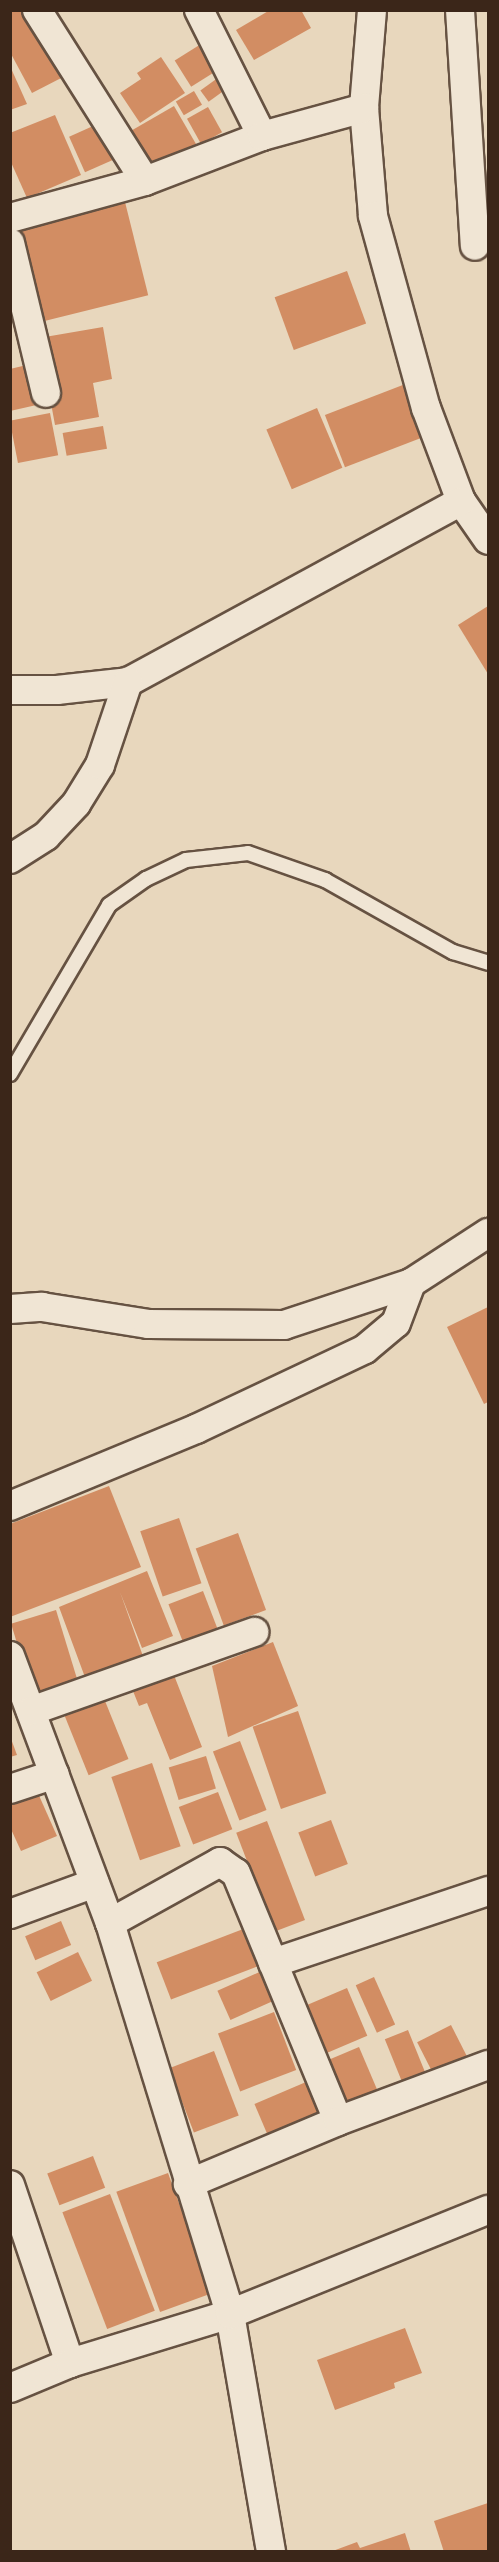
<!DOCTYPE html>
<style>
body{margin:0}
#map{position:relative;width:499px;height:2562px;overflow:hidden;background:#e8d7bd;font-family:"IM FELL DW Pica",serif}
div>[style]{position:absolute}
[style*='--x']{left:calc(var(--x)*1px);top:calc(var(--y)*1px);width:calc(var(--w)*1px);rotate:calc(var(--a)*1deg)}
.building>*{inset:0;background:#d28d63;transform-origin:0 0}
.roads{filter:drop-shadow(2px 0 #665242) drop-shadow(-2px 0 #665242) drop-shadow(0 2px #665242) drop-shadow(0 -2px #665242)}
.lane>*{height:14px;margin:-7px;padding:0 7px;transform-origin:7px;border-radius:7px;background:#f0e5d4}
.street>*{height:28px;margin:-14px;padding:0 14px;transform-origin:14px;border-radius:14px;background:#f0e5d4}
span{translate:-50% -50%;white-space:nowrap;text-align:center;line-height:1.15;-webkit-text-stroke:6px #f0e5d4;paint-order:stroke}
.frame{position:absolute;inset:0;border:12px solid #3b2619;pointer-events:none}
</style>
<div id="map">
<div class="building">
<div style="clip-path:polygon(10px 10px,31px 10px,67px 75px,32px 93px,10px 52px)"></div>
<div style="clip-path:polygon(270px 10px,301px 10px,311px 28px,254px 60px,236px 30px)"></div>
<div style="left:201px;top:44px;width:31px;height:31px;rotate:58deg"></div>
<div style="clip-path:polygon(161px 57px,185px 93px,140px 123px,120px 93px,141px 79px,137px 73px)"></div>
<div style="clip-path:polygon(10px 66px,27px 104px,10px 110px)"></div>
<div style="left:219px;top:77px;width:14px;height:23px;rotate:54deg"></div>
<div style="left:194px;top:91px;width:16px;height:21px;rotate:60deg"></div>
<div style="left:174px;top:106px;width:44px;height:50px;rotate:60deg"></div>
<div style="left:208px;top:107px;width:29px;height:24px;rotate:61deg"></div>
<div style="clip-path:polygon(55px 115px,81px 175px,27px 198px,10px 160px,10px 133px)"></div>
<div style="left:102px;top:122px;width:39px;height:36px;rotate:66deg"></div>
<div style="left:125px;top:202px;width:96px;height:110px;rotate:76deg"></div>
<div style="left:347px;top:271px;width:56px;height:77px;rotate:70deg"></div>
<div style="clip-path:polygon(103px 327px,112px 379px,93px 383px,99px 417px,55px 425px,39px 338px)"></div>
<div style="clip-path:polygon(31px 364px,41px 404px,10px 411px,10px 369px)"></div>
<div style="left:408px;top:383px;width:56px;height:89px;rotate:69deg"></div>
<div style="left:317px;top:408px;width:65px;height:55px;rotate:67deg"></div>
<div style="left:50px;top:413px;width:43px;height:41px;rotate:79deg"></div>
<div style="left:103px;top:426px;width:23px;height:41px;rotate:80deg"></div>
<div style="clip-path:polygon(488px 606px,488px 674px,458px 625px)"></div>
<div style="clip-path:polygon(488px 1307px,488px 1402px,484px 1404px,447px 1327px)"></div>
<div style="clip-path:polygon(109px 1486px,141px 1567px,10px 1617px,10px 1524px)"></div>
<div style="left:179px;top:1518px;width:69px;height:41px;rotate:71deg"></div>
<div style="left:238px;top:1533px;width:82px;height:45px;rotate:70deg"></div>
<div style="clip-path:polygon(147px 1571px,173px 1636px,142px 1648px,120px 1592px,144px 1659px,86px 1680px,59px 1607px)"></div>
<div style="left:203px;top:1591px;width:45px;height:37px;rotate:69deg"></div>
<div style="left:56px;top:1610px;width:75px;height:47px;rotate:73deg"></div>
<div style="clip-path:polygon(273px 1642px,298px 1706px,228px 1737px,212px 1666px)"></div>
<div style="clip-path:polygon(172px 1670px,202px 1747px,170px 1760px,147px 1703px,139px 1706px,131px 1686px)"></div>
<div style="left:103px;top:1696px;width:68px;height:43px;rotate:68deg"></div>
<div style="left:298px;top:1711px;width:87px;height:48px;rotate:71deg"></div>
<div style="clip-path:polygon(10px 1736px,17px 1755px,10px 1757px)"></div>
<div style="left:240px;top:1741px;width:74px;height:29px;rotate:69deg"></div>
<div style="left:206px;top:1756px;width:34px;height:39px;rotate:73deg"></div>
<div style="left:152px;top:1763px;width:88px;height:43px;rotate:71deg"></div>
<div style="clip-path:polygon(37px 1791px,57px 1836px,21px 1851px,10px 1827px,10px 1802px)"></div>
<div style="left:218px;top:1792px;width:40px;height:42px;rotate:69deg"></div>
<div style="left:331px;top:1820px;width:47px;height:35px;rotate:69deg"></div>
<div style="left:267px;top:1821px;width:106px;height:33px;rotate:69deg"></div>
<div style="left:61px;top:1921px;width:26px;height:39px;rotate:67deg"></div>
<div style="left:251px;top:1926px;width:40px;height:101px;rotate:69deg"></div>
<div style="left:78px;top:1952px;width:32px;height:46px;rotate:64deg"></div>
<div style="left:264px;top:1970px;width:32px;height:51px;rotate:66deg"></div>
<div style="left:374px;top:1977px;width:52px;height:20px;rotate:66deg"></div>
<div style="left:347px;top:1988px;width:52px;height:53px;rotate:67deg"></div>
<div style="left:274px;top:2012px;width:62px;height:60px;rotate:69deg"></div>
<div style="left:451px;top:2025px;width:37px;height:38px;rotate:63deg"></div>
<div style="left:408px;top:2030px;width:48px;height:25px;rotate:68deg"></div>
<div style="left:359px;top:2047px;width:49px;height:45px;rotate:67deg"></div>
<div style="left:214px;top:2051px;width:69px;height:48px;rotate:69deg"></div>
<div style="left:306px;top:2082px;width:36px;height:56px;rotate:67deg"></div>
<div style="left:93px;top:2156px;width:34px;height:49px;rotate:69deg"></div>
<div style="left:168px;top:2173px;width:128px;height:55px;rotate:70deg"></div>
<div style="left:110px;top:2194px;width:125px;height:51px;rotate:69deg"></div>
<div style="clip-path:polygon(405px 2328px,422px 2373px,394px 2383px,395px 2388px,335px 2410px,317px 2360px)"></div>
<div style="clip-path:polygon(488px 2503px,488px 2550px,444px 2552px,434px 2521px)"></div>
<div style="clip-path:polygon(405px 2533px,411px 2552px,330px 2552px,357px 2542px,360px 2548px)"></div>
</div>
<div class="roads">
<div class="lane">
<div style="--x:10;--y:1074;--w:196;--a:-59.6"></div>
<div style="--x:109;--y:905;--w:45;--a:-35.1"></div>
<div style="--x:146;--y:879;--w:44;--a:-25.4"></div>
<div style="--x:186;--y:860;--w:62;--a:-6.4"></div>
<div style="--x:248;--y:853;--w:82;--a:19.3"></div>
<div style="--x:325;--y:880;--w:147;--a:29.4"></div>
<div style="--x:453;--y:952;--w:37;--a:17"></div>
</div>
<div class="street">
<div style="--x:37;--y:10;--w:202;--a:57.7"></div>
<div style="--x:199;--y:10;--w:141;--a:63.4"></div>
<div style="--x:372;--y:10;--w:98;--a:94.7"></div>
<div style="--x:364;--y:108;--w:108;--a:85.2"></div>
<div style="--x:373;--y:216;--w:199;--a:74.6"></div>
<div style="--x:426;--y:408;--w:99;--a:69.4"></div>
<div style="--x:461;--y:501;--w:47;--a:55.3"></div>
<div style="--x:460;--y:10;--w:236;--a:86.4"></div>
<div style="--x:10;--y:218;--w:140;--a:-15.3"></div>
<div style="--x:145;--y:181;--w:125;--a:-21"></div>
<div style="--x:262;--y:136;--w:106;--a:-15.4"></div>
<div style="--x:10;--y:243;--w:154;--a:76.5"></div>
<div style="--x:10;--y:690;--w:47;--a:0"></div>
<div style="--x:57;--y:690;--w:71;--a:-6.4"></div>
<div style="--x:128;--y:682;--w:379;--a:-28.5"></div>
<div style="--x:10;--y:859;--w:43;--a:-32.6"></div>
<div style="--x:46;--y:836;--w:44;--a:-46.8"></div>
<div style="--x:76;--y:804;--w:46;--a:-58.4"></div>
<div style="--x:100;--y:765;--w:88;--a:-71.4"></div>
<div style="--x:10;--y:1309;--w:32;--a:-4"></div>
<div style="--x:42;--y:1307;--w:107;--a:9.1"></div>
<div style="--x:148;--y:1324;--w:136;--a:0.4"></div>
<div style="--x:284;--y:1325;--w:134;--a:-18.3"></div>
<div style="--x:411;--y:1283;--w:92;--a:-33"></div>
<div style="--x:10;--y:1506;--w:201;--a:-22.5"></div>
<div style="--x:196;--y:1429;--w:187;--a:-25.3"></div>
<div style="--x:365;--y:1349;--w:40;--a:-40"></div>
<div style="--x:396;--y:1323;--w:43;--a:-69.4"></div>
<div style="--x:10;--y:1656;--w:285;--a:69.5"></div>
<div style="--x:110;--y:1923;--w:409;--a:72.9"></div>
<div style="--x:230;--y:2314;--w:242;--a:80.2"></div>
<div style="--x:31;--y:1711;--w:237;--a:-19.5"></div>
<div style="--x:10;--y:1789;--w:47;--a:-18.4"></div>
<div style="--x:10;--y:1914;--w:90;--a:-20"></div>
<div style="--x:110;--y:1923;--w:126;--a:-29"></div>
<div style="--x:220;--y:1862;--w:19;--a:35"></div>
<div style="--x:236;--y:1873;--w:268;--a:67.6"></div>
<div style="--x:338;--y:2121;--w:163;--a:157.2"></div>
<div style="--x:273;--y:1963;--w:227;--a:-18.5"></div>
<div style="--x:338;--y:2121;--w:160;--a:-20.5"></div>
<div style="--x:10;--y:2185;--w:188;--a:71.4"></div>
<div style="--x:10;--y:2388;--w:65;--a:-22.6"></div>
<div style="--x:70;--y:2363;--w:167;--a:-17"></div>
<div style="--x:230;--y:2314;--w:278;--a:-22"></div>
</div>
</div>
<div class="frame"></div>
</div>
